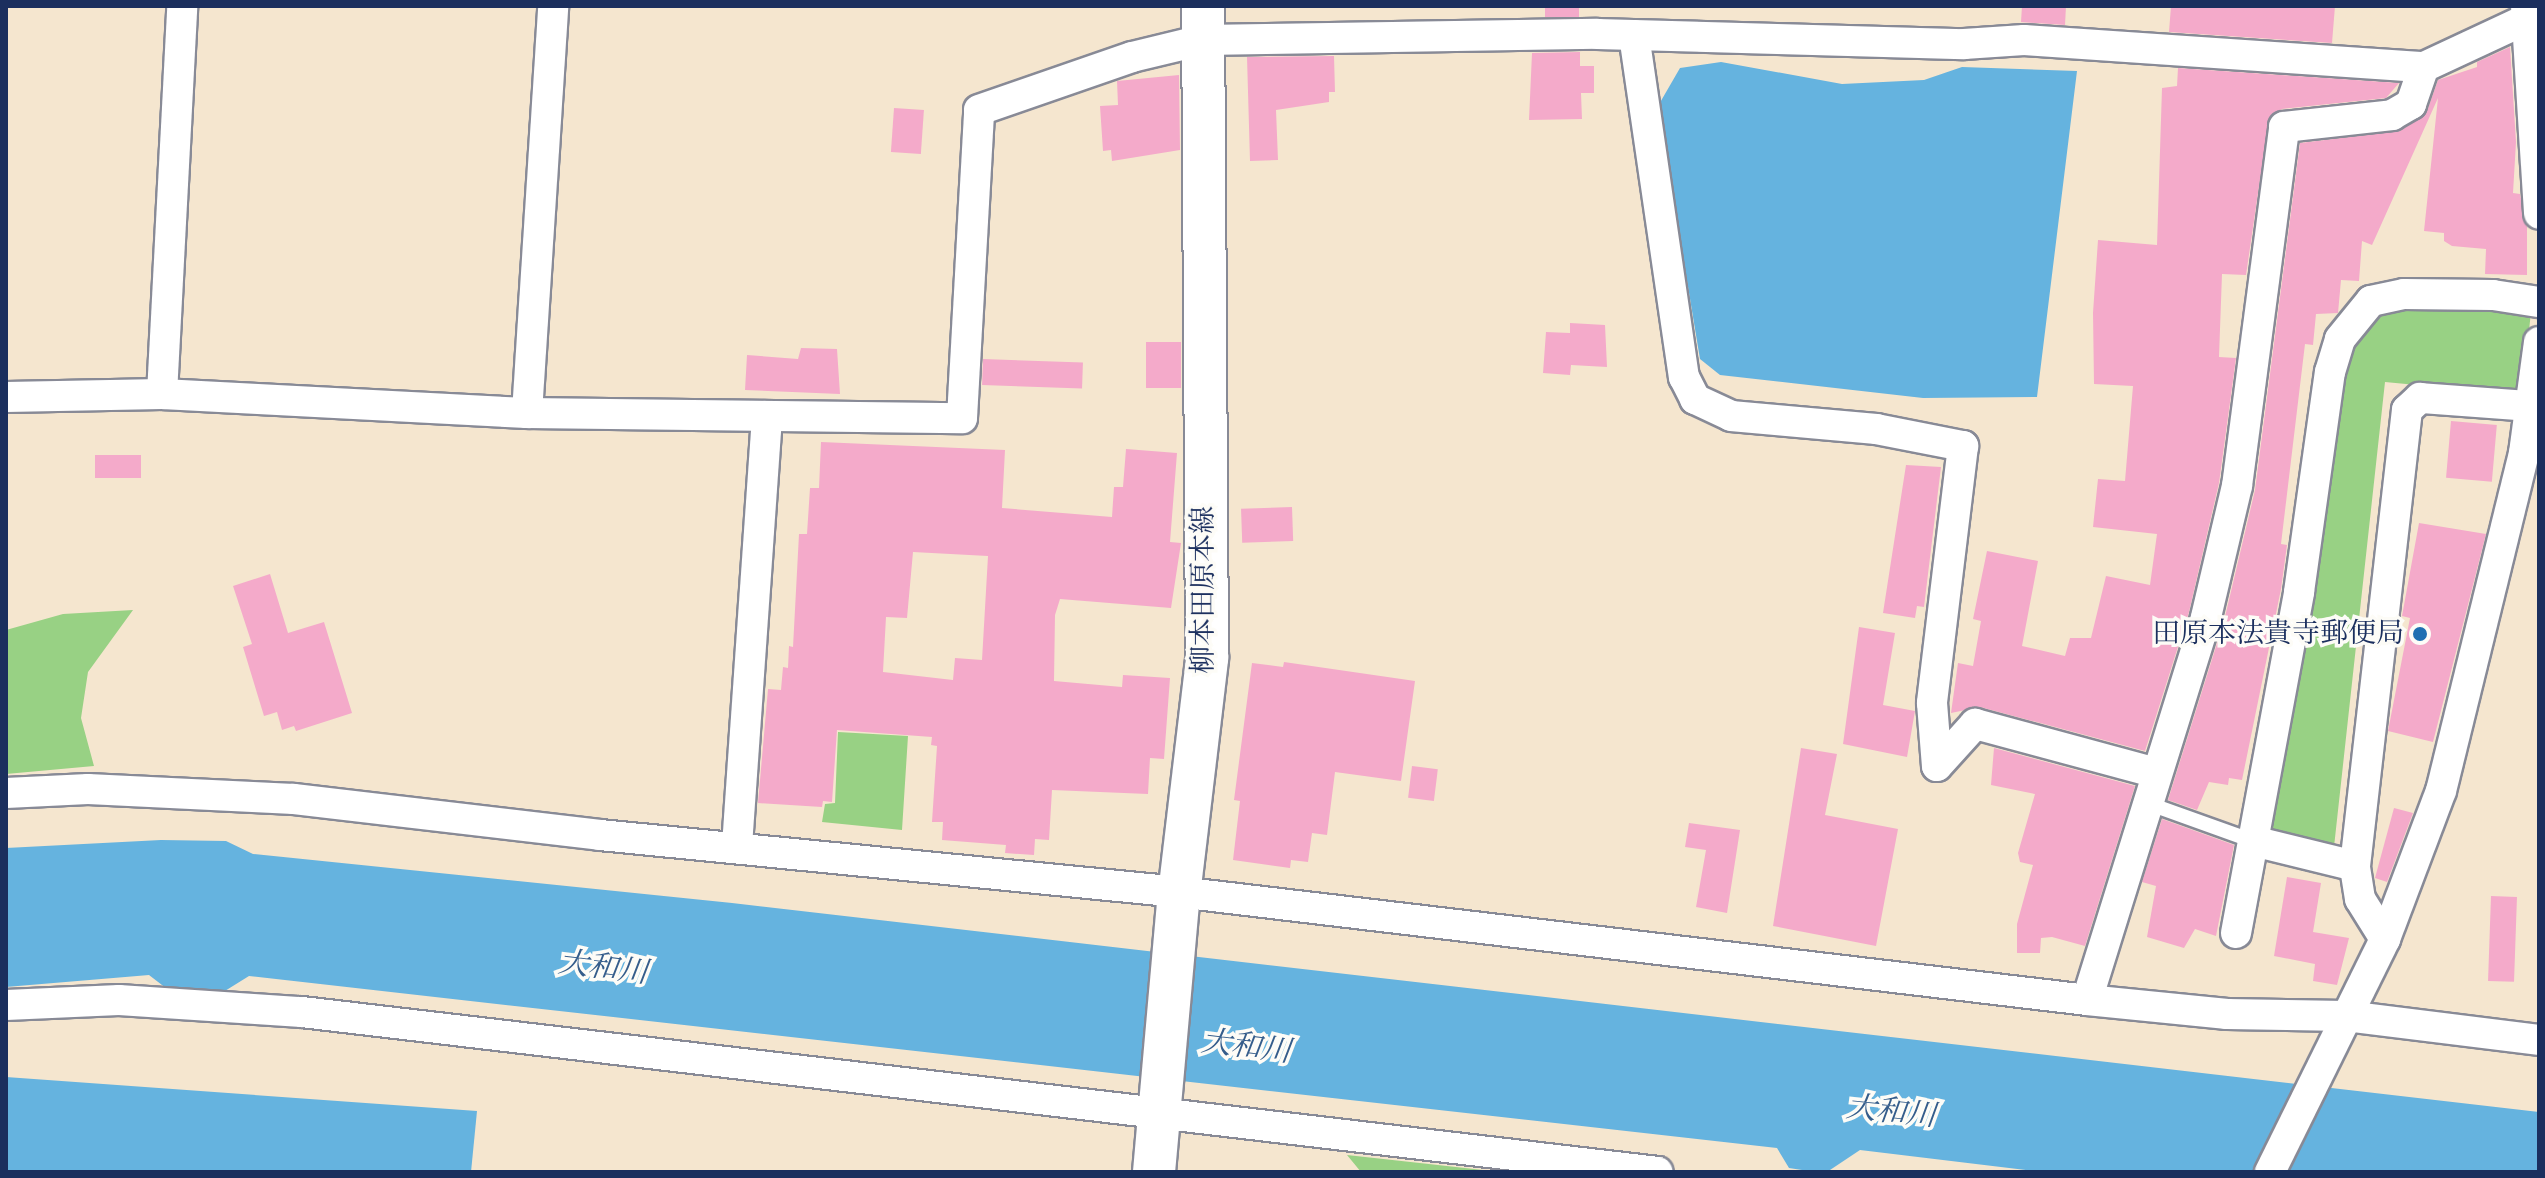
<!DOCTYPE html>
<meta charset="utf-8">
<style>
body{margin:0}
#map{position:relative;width:2545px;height:1178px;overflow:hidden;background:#f5e6cf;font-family:"Libre Bodoni","Noto Serif JP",serif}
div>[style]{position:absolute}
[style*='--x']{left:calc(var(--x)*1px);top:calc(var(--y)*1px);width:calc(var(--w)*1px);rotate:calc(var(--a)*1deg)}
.green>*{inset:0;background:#98d184}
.water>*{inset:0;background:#65b3df}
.building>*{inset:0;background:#f4aaca;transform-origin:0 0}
.roads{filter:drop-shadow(2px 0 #888a96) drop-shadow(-2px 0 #888a96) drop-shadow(0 2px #888a96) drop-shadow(0 -2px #888a96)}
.service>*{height:14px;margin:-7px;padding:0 7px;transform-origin:7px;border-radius:7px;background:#fff}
.minor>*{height:30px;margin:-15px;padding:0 15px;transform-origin:15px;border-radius:15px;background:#fff}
.secondary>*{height:42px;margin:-21px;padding:0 21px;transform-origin:21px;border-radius:21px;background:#fff}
.dots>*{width:22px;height:22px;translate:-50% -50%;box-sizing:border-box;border:4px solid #fdfcf7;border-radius:50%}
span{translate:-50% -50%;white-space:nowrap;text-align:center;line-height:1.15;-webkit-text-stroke:7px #fdfcf7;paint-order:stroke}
.street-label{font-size:28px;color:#1b2f5e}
.poi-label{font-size:28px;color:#1b2f5e}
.right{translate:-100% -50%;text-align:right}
.water-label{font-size:30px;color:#355d8b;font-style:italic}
.frame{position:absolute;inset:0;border:8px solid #1b2f5e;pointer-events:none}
</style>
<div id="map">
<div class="green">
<div style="clip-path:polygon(2403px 299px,2531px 312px,2522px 395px,2385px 382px,2334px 847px,2262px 834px,2336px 377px,2373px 310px)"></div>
<div style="clip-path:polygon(133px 610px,88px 672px,81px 718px,94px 766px,6px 774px,6px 630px,63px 614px)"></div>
<div style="clip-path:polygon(838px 732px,908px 736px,902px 830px,822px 822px,825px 804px,835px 803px)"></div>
<div style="clip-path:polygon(1347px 1155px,1483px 1170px,1503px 1172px,1361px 1172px)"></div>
</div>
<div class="water">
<div style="clip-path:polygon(1721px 62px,1842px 84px,1924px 80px,1962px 67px,2077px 71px,2037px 397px,1923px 398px,1720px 375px,1700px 359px,1658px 106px,1680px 68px)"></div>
<div style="clip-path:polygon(161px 840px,226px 841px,253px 854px,732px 903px,2539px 1112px,2539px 1172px,2043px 1172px,1860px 1150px,1827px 1172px,1815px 1172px,1789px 1168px,1777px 1148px,249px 976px,212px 999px,175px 995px,149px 975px,6px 987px,6px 848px)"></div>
<div style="clip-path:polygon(6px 1077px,477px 1111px,471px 1172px,6px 1172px)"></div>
</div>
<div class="building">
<div style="left:1545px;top:6px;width:34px;height:11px"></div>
<div style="clip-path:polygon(2022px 6px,2066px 6px,2065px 25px,2021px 22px)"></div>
<div style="clip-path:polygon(2171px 6px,2335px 6px,2332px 43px,2169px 32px)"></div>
<div style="clip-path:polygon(2510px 47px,2516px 142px,2513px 193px,2520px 194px,2527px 227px,2527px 275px,2485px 274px,2486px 249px,2452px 246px,2444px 241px,2444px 233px,2424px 231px,2438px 98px,2372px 245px,2362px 241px,2359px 281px,2341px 280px,2338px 313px,2316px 314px,2313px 345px,2305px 344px,2281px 544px,2287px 545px,2281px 589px,2242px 780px,2229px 778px,2228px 785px,2209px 782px,2197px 810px,2168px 800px,2224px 621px,2255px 490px,2300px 143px,2400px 131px,2427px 111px,2438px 80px,2477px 67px,2477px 62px)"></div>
<div style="clip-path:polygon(1580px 52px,1580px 66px,1594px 66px,1594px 93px,1581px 93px,1582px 119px,1529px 120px,1532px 53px)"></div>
<div style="clip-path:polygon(1334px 56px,1335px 92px,1329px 92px,1329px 102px,1276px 110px,1278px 160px,1250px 161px,1247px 57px)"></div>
<div style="clip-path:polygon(2178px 68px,2399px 83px,2386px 98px,2282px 109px,2269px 118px,2246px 275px,2222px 274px,2219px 357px,2236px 358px,2219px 483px,2189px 612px,2145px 751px,1980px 707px,1951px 713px,1958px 663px,1973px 666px,1981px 621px,1973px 619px,1987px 551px,2038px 561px,2022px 646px,2065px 656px,2070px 638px,2091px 638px,2106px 576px,2150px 585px,2157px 534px,2093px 527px,2098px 479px,2125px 481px,2133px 386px,2094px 384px,2093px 313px,2098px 240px,2157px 245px,2162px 88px,2177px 86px)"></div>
<div style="clip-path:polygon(1179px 75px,1180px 150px,1112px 161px,1111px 150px,1103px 151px,1100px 106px,1118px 105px,1117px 81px)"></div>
<div style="left:894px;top:108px;width:30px;height:44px;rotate:4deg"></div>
<div style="clip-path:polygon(1570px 323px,1605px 325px,1607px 367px,1571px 365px,1570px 375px,1543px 373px,1546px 332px,1570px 333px)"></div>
<div style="left:1146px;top:342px;width:35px;height:46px"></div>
<div style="clip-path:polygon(801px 348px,837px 349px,840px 394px,745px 390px,747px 355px,798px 359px)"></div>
<div style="left:983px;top:359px;width:100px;height:26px;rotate:2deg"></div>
<div style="left:2451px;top:421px;width:46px;height:57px;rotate:5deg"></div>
<div style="clip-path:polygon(evenodd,821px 442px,1005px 450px,1002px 508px,1112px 517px,1114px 487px,1123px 487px,1126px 449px,1177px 453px,1170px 542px,1181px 543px,1171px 608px,1060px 599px,1055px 615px,1054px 681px,1122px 687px,1123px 675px,1170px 678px,1164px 759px,1150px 758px,1148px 794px,1052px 790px,1049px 840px,1035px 839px,1034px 855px,1005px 853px,1006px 845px,942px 840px,943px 822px,932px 822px,937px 746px,931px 745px,932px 737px,837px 730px,832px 802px,823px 801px,822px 807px,758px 803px,768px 689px,781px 690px,783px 667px,788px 668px,789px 646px,793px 647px,799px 534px,807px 534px,810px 488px,819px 488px,821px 442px,913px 552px,988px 556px,982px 660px,955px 658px,953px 680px,883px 672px,886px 617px,907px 618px,913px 552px)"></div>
<div style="left:95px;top:455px;width:46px;height:23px"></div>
<div style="clip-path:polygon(1906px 465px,1941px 467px,1924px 607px,1917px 606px,1915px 618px,1883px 613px)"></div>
<div style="left:1292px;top:507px;width:34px;height:51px;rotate:88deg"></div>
<div style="clip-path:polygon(2419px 523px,2486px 534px,2433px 742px,2388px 731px,2410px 618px,2402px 616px)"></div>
<div style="clip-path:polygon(270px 574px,288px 633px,324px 622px,352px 713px,296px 731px,294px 726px,282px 730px,277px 712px,264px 716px,243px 647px,252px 644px,233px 586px)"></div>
<div style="clip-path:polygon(1859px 627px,1895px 633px,1883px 705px,1915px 711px,1907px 757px,1843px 744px)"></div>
<div style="clip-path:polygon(1284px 662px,1415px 681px,1401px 781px,1335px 772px,1327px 835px,1312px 833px,1308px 862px,1291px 860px,1290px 868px,1233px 860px,1240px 801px,1234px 800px,1252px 663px,1283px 667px)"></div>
<div style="clip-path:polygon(1801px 748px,1837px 754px,1825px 815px,1898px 829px,1876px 946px,1773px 926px)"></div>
<div style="clip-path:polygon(1994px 748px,2135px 786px,2085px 946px,2052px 937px,2041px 938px,2040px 953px,2017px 953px,2017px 924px,2033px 865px,2020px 862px,2018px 853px,2035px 794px,1991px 785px)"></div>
<div style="left:1412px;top:766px;width:26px;height:32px;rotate:7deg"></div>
<div style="clip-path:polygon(2394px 808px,2413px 813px,2387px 882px,2375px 878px)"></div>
<div style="clip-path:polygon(2162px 819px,2234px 845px,2216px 936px,2195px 929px,2184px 948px,2147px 937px,2156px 886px,2142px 882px)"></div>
<div style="clip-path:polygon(1689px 823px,1740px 830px,1727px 913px,1696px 907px,1706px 850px,1685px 847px)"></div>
<div style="clip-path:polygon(2287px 877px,2321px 883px,2313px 932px,2349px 938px,2337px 985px,2313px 981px,2315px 964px,2274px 956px)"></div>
<div style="left:2491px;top:896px;width:26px;height:85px;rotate:2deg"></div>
</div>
<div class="roads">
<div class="service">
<div style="--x:2147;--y:803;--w:113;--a:19.7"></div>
</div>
<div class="minor">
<div style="--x:2526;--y:6;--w:208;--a:86.4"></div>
<div style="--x:1634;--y:35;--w:346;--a:81.7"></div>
<div style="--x:1684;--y:377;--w:25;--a:63"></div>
<div style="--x:1695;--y:399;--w:40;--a:25"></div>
<div style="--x:1731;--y:416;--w:146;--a:5.1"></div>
<div style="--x:1876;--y:429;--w:89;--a:11.1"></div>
<div style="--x:1963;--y:446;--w:259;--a:96.9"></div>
<div style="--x:1932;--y:703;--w:63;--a:85.5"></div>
<div style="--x:162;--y:394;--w:389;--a:-87"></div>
<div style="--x:6;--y:397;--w:156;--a:-1.1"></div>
<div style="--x:162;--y:394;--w:365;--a:3"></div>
<div style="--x:527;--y:413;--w:435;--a:0.7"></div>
<div style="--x:962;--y:418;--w:308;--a:-86.8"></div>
<div style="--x:979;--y:110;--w:162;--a:-19.1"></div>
<div style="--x:1132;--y:57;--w:73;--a:-13.5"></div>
<div style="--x:1203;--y:40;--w:394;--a:-0.9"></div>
<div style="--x:1597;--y:34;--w:367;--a:1.6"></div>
<div style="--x:1964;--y:44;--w:60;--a:-3.8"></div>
<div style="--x:2024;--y:40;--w:401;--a:3.9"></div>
<div style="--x:2424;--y:67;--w:114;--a:-25"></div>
<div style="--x:2527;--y:19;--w:12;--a:9"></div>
<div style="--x:527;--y:413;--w:408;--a:-86.3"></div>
<div style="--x:1937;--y:766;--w:57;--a:-47.9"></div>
<div style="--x:1975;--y:724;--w:188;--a:15.1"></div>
<div style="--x:6;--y:793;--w:82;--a:-2.8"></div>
<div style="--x:88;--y:789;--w:206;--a:2.8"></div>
<div style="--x:294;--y:799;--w:308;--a:6.7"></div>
<div style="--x:600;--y:835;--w:582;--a:5.62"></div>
<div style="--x:1179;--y:892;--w:914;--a:6.78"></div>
<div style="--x:2087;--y:1000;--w:141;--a:5.7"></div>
<div style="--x:2227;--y:1014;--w:119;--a:1"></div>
<div style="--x:2346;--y:1016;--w:194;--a:7.1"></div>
<div style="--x:2253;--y:841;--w:105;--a:13.8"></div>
<div style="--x:737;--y:846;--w:431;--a:-86"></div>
<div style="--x:2236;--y:933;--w:347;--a:-79.5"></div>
<div style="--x:2299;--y:592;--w:222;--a:-82"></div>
<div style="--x:2330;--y:372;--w:34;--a:-73"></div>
<div style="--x:2340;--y:339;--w:49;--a:-50.8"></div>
<div style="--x:2371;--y:301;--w:34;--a:-12"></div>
<div style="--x:2404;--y:294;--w:89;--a:0.6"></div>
<div style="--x:2493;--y:295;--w:47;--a:8.7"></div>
<div style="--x:2385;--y:939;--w:47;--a:-122"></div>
<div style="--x:2360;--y:899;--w:33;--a:-99"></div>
<div style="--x:2355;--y:866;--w:459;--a:-83.5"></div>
<div style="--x:2407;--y:410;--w:18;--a:-43"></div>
<div style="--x:2420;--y:398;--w:110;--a:4.2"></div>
<div style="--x:2087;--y:1000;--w:401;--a:-72.7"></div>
<div style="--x:2206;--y:617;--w:135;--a:-76.7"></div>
<div style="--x:2237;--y:486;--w:362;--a:-82.5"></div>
<div style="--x:2284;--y:127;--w:109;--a:-6.3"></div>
<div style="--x:2392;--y:115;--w:22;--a:-30"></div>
<div style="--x:2411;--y:104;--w:39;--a:-71"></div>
<div style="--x:6;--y:1005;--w:113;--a:-2.5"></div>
<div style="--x:119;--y:1000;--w:183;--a:3.8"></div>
<div style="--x:302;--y:1012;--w:1365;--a:6.73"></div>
<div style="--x:2270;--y:1172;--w:260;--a:-63.7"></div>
<div style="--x:2385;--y:939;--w:158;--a:-69.3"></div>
<div style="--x:2441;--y:791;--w:348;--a:-76.2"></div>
<div style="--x:2524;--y:453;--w:112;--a:-82.3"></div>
</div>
<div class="secondary">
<div style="--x:1154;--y:1172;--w:270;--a:-84.9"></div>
<div style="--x:1178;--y:903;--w:247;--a:-83.2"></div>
<div style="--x:1207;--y:658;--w:652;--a:-90.35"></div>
</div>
</div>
<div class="dots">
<div style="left:2420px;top:634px;background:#1f6fb2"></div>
</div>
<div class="street-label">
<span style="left:1204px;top:590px;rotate:-90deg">柳本田原本線</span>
</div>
<div class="poi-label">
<span class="right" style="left:2404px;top:634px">田原本法貴寺郵便局</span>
</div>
<div class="water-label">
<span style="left:603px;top:968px;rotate:7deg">大和川</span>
<span style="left:1246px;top:1047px;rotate:7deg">大和川</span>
<span style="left:1891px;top:1112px;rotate:6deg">大和川</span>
</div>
<div class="frame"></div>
</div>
